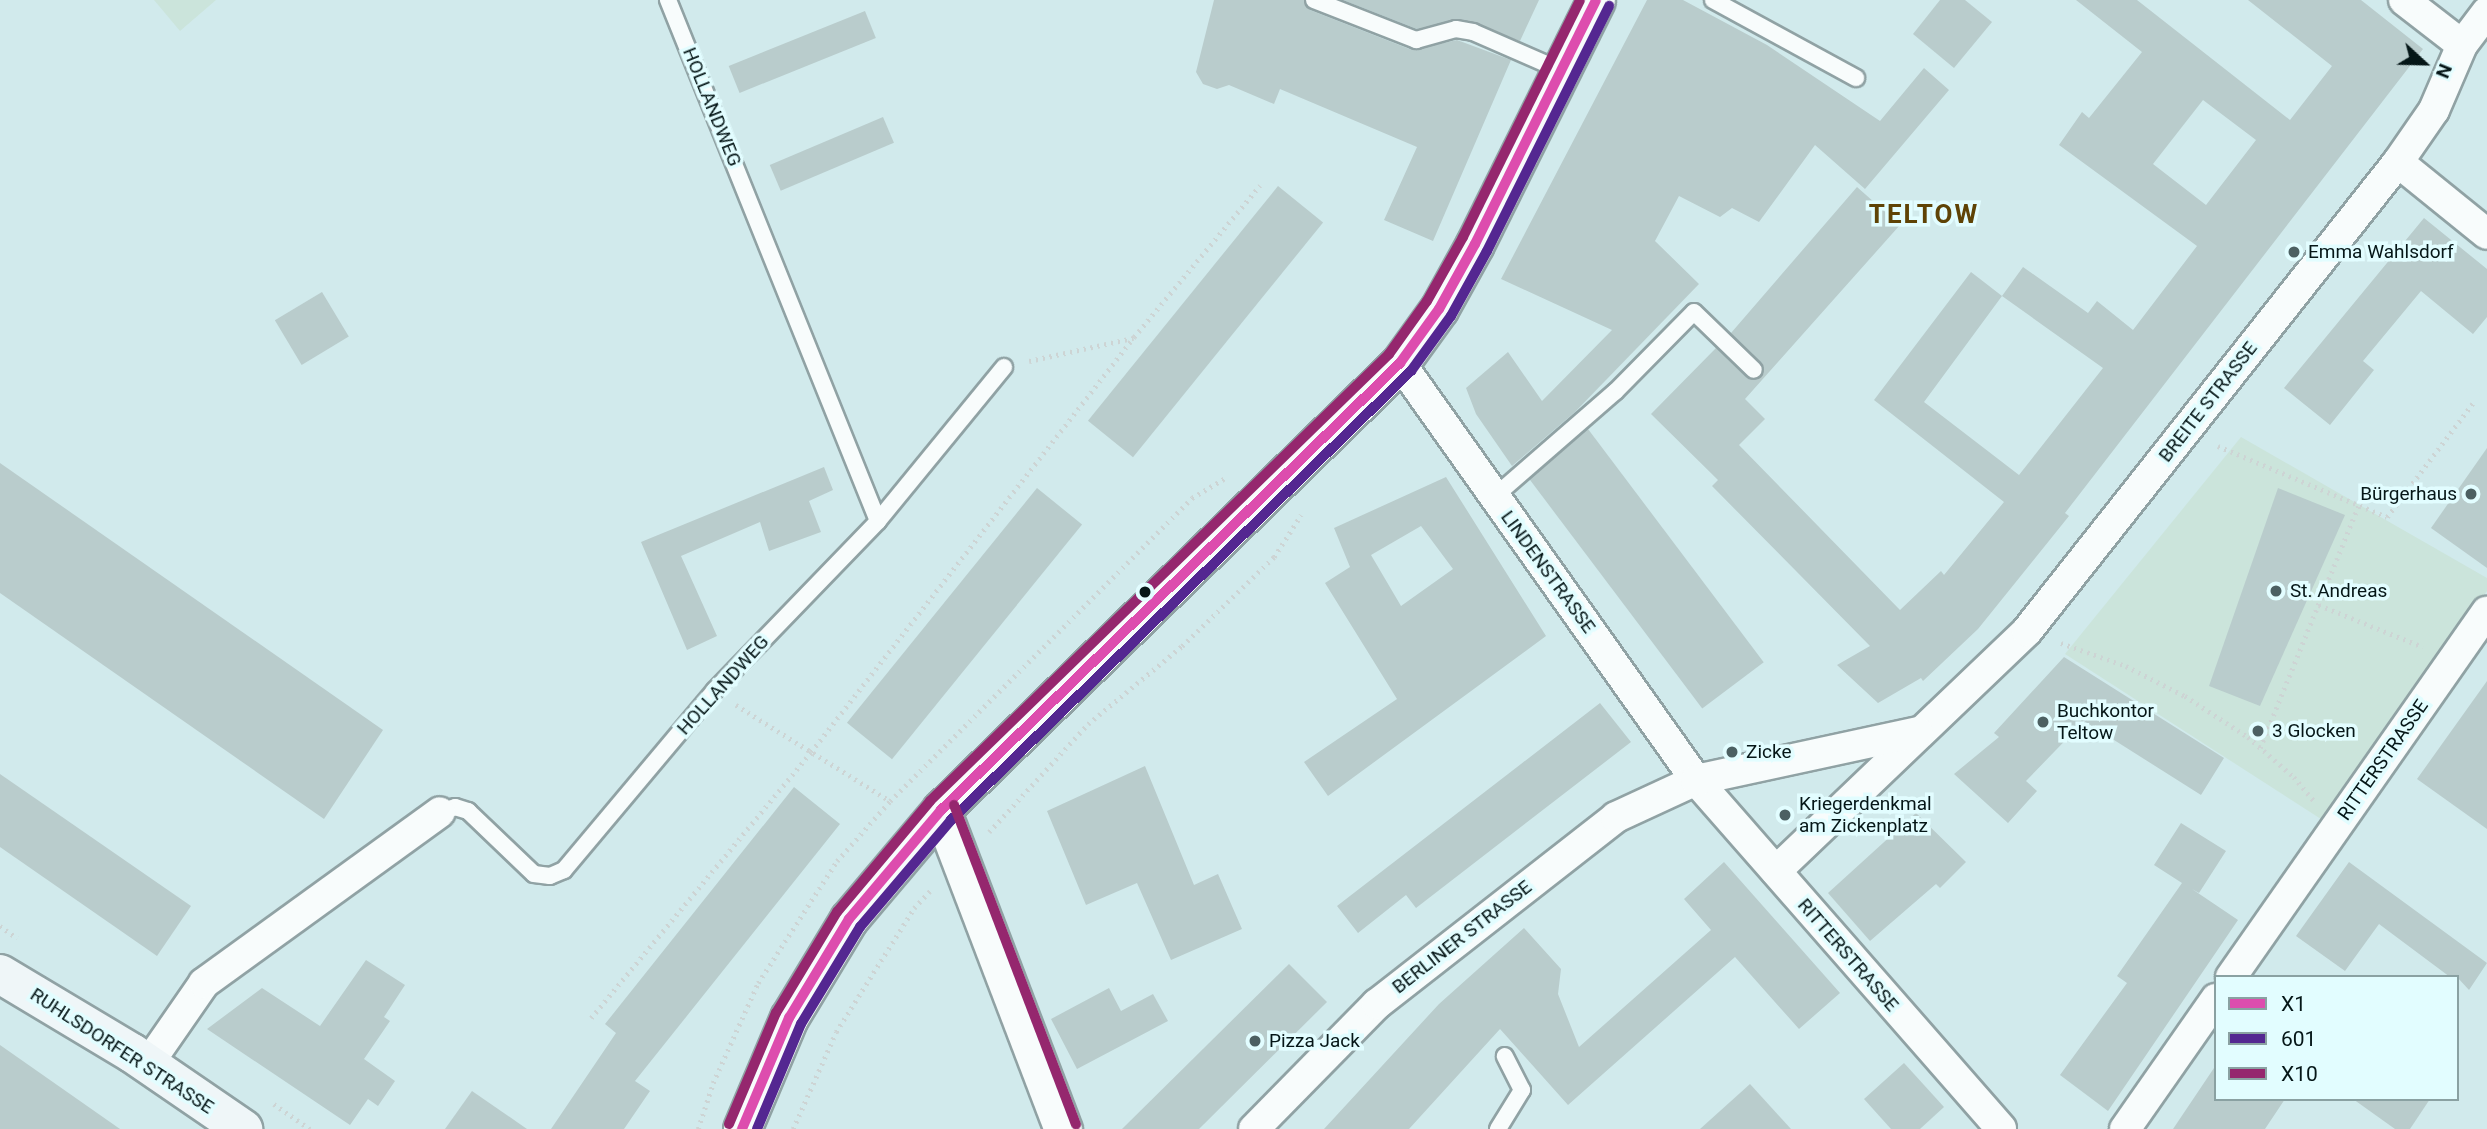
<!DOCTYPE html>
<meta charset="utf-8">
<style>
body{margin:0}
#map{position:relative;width:2487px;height:1129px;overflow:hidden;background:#d1eaec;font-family:Roboto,sans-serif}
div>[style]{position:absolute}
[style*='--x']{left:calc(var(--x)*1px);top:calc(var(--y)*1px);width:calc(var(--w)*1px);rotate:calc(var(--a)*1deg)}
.green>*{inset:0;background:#cbe4db}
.building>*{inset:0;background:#b9cccc;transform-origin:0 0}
.path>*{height:4.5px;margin-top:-2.25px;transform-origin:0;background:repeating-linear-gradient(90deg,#cdd4d4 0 2px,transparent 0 7px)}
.roads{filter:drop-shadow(2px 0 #90a2a4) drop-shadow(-2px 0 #90a2a4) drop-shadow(0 2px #90a2a4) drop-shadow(0 -2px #90a2a4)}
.service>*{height:16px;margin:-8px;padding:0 8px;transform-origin:8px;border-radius:8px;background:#f8fcfc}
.minor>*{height:30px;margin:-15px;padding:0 15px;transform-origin:15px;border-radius:15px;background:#f8fcfc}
.tertiary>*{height:37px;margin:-18.5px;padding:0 18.5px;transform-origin:18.5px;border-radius:18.5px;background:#f8fcfc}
.secondary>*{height:38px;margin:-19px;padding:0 19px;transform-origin:19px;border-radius:19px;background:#eff6f8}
.bus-1>*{height:10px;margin:-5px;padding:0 5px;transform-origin:5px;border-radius:5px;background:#dd4dae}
.bus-2>*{height:10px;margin:-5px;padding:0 5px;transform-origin:5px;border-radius:5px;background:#542791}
.bus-3>*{height:10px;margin:-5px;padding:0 5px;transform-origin:5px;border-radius:5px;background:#95276e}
.dots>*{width:19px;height:19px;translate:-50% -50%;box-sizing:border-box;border:4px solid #e2fdff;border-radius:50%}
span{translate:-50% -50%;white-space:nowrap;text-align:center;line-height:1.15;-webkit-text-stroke:7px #e2fdff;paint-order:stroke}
.street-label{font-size:19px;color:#051617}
.poi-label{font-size:19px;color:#051617}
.left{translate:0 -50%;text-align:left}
.right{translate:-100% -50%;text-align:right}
.district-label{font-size:26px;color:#5f4306;font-weight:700;letter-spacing:2px}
.legend{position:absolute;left:2214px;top:975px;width:245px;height:126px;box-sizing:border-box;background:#e2fdff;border:2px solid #8aa1a2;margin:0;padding:9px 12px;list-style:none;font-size:21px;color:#051617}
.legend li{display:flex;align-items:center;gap:14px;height:35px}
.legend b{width:35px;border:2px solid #8aa1a2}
.north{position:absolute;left:2389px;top:28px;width:70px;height:70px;-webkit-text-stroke:5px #e2fdff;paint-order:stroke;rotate:112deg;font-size:19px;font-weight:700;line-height:28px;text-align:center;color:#051617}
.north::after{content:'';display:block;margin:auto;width:24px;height:32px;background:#051617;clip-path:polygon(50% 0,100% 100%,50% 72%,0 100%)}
</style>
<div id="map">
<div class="green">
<div style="clip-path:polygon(154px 0,216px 0,180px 31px)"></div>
<div style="clip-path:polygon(2241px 437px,2487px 578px,2487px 591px,2324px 821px,2065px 654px)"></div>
</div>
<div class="building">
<div style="clip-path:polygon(1214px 0,1304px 0,1310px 10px,1412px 50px,1457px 40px,1511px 60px,1433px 241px,1384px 220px,1417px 147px,1280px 89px,1274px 104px,1229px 85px,1217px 89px,1203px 84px,1196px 72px)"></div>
<div style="clip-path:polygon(1343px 0,1539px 0,1520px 41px,1458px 19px,1417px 29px)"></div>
<div style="clip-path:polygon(1647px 0,1683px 0,1767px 45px,1880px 121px,1924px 68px,1949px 90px,1865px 189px,1815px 145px,1759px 222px,1732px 208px,1720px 217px,1679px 196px,1655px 241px,1699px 284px,1575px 412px,1512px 466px,1476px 414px,1466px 388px,1508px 352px,1542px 401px,1612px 330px,1501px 279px)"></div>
<div style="clip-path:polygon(1940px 0,1965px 0,1992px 22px,1954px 68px,1913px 34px)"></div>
<div style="clip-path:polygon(evenodd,2076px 0,2137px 0,2290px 120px,2332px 66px,2248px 0,2361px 0,2423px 49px,2065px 513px,2069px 516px,1978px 629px,1923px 681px,1921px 678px,1878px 703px,1837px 665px,1870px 646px,1712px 486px,1718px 480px,1651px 414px,1716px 348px,1747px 378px,1762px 377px,1762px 363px,1731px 333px,1857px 187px,1900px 225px,1745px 399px,1765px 419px,1739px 445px,1900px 610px,1941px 571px,1944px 575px,2004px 502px,1874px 400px,1971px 272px,2002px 296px,2023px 267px,2088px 313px,2097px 301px,2133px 330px,2197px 246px,2059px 145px,2082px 112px,2089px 118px,2142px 52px,2076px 0,2203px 100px,2256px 140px,2206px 205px,2153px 164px,2203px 100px,2076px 0,2002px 296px,2103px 368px,2019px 475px,1924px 402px,2002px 296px)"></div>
<div style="left:865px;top:11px;width:29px;height:147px;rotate:68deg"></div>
<div style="left:883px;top:117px;width:28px;height:123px;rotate:67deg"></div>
<div style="left:1278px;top:186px;width:58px;height:302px;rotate:39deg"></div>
<div style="clip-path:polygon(2424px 218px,2487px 269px,2487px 317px,2473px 334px,2421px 291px,2363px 361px,2374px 370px,2330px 425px,2284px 388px)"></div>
<div style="left:322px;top:292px;width:52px;height:55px;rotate:59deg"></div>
<div style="left:1588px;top:429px;width:292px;height:77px;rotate:53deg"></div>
<div style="clip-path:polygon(2487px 448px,2487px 568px,2431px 528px)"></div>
<div style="clip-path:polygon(0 463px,383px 730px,324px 819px,0 593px)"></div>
<div style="clip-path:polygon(824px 467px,833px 490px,809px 501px,821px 532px,769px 551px,760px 522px,681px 556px,717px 636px,687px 650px,641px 542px)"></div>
<div style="clip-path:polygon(evenodd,1446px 477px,1546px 636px,1328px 796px,1304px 762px,1397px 699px,1325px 583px,1350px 567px,1334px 528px,1446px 477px,1421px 526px,1453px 569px,1401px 606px,1371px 555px,1421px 526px)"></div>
<div style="left:1037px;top:488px;width:58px;height:302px;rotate:39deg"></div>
<div style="clip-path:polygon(2278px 488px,2345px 515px,2260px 706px,2209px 686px)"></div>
<div style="clip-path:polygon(2064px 657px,2224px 758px,2201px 795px,2084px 721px,2026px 781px,2037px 791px,2008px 823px,1954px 774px,1999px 737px,1994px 733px)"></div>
<div style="clip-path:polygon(2487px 681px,2487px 829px,2417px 779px)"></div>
<div style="clip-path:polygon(1600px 703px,1631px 742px,1416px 908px,1406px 895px,1358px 933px,1337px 906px)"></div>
<div style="clip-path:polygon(1145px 766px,1194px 885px,1218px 874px,1242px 929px,1171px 960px,1137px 883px,1086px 905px,1047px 811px)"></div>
<div style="clip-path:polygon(0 774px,191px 906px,157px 956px,0 847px)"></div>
<div style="clip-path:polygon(794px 787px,840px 824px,635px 1081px,650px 1091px,624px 1129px,551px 1129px,616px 1033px,605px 1024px)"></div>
<div style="clip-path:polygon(1916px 813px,1966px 862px,1940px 888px,1936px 884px,1870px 941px,1828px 893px)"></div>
<div style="clip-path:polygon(2181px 823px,2226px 851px,2199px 893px,2192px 889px,2238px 920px,2108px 1111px,2060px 1075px,2127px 983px,2117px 976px,2182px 883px,2154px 865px)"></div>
<div style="clip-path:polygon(1724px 862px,1840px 993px,1799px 1029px,1735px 957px,1568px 1105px,1500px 1029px,1409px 1129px,1324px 1129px,1439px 1004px,1524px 928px,1561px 969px,1558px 994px,1579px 1047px,1711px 930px,1684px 899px)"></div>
<div style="clip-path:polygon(2349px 862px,2487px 963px,2469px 990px,2457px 977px,2450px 977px,2379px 924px,2345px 971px,2296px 936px)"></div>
<div style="clip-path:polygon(366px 960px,405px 985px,384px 1017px,390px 1021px,364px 1059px,395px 1081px,378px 1106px,368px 1099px,350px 1125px,207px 1029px,262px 988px,320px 1026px)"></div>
<div style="clip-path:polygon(1289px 964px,1327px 1002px,1199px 1129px,1122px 1129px)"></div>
<div style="clip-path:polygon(1109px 988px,1121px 1011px,1153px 994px,1168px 1021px,1077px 1069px,1051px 1019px)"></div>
<div style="clip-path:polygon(0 1045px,120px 1129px,0 1129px)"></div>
<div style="clip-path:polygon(1904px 1063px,1944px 1107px,1920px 1129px,1891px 1129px,1864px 1099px)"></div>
<div style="clip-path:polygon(2216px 1065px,2216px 1099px,2285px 1099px,2265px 1129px,2173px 1129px)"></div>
<div style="clip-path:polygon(1750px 1084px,1791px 1129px,1700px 1129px)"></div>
<div style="clip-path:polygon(472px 1091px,527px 1129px,445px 1129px)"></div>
<div style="clip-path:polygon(2353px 1099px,2430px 1099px,2410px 1129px,2395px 1129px)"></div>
</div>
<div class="path">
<div style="--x:1029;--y:361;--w:107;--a:-12.5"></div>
<div style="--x:2218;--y:446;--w:183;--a:22.8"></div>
<div style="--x:2387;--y:517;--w:143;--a:-53"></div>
<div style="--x:2319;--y:605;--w:112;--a:22"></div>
<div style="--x:2061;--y:643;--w:69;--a:19.5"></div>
<div style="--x:2126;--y:666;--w:66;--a:27"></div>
<div style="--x:2185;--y:696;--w:75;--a:33.1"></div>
<div style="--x:2248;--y:737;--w:61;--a:41"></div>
<div style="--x:2294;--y:777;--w:31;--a:50"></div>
<div style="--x:736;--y:705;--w:181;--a:31.9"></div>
<div style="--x:2260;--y:748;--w:263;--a:-67.9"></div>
<div style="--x:989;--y:832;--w:147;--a:-47.5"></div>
<div style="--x:1088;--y:724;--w:122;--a:-39.7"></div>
<div style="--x:1182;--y:646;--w:128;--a:-44.1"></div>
<div style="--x:1274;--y:557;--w:50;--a:-57.3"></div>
<div style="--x:0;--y:926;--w:21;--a:35"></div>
<div style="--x:591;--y:1018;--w:345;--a:-50.4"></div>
<div style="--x:811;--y:752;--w:526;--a:-52.11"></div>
<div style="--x:1134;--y:337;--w:197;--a:-50.3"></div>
<div style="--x:274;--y:1104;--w:44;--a:34.8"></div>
<div style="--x:698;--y:1129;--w:48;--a:-71.9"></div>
<div style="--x:713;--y:1083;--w:110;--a:-65.8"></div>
<div style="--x:758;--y:983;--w:145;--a:-57.1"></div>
<div style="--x:837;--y:861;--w:80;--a:-48.5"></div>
<div style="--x:890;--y:801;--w:428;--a:-45.1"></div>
<div style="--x:1192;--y:498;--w:39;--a:-31"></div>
<div style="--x:793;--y:1129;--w:106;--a:-66.1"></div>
<div style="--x:836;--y:1032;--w:146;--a:-57.8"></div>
<div style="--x:914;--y:908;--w:26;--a:-47"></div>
</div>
<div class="roads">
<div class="service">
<div style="--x:1314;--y:0;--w:110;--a:21.4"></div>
<div style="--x:1416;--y:40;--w:41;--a:-15.4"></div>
<div style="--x:1456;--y:29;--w:17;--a:10"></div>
<div style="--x:1473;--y:32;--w:95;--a:23.6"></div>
<div style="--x:1713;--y:0;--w:163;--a:28.6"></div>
<div style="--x:1494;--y:497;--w:160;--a:-41"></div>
<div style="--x:1615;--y:392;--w:112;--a:-45.4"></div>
<div style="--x:1694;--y:312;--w:83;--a:44"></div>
<div style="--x:878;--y:521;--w:199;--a:-50.7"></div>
<div style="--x:440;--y:812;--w:16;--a:-18"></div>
<div style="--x:455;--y:807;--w:14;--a:17"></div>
<div style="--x:468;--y:811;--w:91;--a:43.7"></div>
<div style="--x:534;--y:874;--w:16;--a:7"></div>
<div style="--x:550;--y:876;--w:15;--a:-23"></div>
<div style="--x:564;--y:870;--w:234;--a:-50"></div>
<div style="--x:714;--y:691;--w:236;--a:-46"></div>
<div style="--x:878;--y:521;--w:562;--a:-111.95"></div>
<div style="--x:1498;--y:1129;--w:46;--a:-58.4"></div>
<div style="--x:1522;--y:1090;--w:38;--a:-117"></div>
</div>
<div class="minor">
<div style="--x:2404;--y:0;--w:73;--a:37.8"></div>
<div style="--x:2398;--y:162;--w:114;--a:39"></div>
<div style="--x:1400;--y:363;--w:511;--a:54.63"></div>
<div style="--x:1696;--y:780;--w:463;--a:48.8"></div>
<div style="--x:1776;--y:871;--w:347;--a:-43.7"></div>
<div style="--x:2027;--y:631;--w:598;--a:-51.65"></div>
<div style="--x:2398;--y:162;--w:63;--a:-55.3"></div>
<div style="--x:2434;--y:110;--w:71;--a:-66.7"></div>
<div style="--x:2462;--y:45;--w:41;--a:-52.9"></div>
<div style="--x:2231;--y:977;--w:446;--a:-55"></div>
<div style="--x:148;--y:1064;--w:98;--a:-55.3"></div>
<div style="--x:204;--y:983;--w:291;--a:-35.9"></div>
<div style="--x:1254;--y:1129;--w:175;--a:-45.5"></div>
<div style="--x:1377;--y:1004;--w:303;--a:-38"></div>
<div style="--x:1616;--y:817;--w:88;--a:-24.8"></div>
<div style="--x:1696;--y:780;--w:227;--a:-12.2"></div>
<div style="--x:2125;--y:1129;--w:159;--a:-55"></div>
</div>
<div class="tertiary">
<div style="--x:941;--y:810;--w:342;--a:69.1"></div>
<div style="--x:742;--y:1129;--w:121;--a:-67.1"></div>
<div style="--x:789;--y:1018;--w:116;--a:-58.8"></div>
<div style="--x:849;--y:919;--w:143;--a:-49.8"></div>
<div style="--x:941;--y:810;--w:641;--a:-44.24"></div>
<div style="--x:1400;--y:363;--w:67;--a:-54.2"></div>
<div style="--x:1439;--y:309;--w:74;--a:-61"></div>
<div style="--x:1475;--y:244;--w:272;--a:-63.6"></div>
</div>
<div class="secondary">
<div style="--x:0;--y:974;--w:154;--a:30.9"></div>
<div style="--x:132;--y:1053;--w:135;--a:34.4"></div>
</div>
</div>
<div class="bus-1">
<div style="--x:742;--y:1129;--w:121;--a:-67.1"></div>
<div style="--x:789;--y:1018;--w:116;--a:-58.8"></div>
<div style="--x:849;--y:919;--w:143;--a:-49.8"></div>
<div style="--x:941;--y:810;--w:641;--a:-44.24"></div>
<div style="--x:1400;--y:363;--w:67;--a:-54.2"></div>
<div style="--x:1439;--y:309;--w:74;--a:-61"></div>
<div style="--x:1475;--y:244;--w:272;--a:-63.6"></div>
</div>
<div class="bus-2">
<div style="--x:757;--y:1129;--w:114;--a:-67.3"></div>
<div style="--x:801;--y:1024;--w:114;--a:-58.7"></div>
<div style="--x:860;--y:927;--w:140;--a:-49.6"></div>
<div style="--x:951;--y:820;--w:643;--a:-44.31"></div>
<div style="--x:1411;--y:371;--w:68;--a:-54"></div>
<div style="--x:1451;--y:316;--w:74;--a:-61"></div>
<div style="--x:1487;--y:251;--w:274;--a:-63.5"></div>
</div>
<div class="bus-3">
<div style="--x:954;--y:805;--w:342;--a:69.1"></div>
<div style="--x:729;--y:1124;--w:121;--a:-67.1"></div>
<div style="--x:776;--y:1013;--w:118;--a:-58.9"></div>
<div style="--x:837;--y:912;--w:145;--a:-50"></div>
<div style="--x:930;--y:801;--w:641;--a:-44.24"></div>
<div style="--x:1389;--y:354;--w:65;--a:-54.4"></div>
<div style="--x:1427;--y:301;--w:73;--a:-60.6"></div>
<div style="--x:1463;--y:237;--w:264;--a:-63.7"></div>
</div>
<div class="dots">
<div style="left:2294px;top:252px;background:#4c6062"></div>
<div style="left:2471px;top:494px;background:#4c6062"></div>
<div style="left:2276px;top:591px;background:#4c6062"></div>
<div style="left:1145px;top:592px;background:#051617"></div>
<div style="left:2043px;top:722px;background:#4c6062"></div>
<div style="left:2258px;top:731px;background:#4c6062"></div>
<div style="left:1732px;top:752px;background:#4c6062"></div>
<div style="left:1785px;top:815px;background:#4c6062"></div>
<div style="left:1255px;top:1041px;background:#4c6062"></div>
</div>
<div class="street-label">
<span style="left:712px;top:107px;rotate:68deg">HOLLANDWEG</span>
<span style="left:2208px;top:402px;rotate:-52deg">BREITE STRASSE</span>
<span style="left:1548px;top:572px;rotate:54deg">LINDENSTRASSE</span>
<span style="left:723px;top:685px;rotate:-48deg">HOLLANDWEG</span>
<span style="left:2383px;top:760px;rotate:-55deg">RITTERSTRASSE</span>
<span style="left:1462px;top:937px;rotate:-38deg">BERLINER STRASSE</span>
<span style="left:1848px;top:955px;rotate:49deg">RITTERSTRASSE</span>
<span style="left:122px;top:1051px;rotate:33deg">RUHLSDORFER STRASSE</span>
</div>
<div class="poi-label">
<span class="left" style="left:2308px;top:252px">Emma Wahlsdorf</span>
<span class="right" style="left:2457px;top:494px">Bürgerhaus</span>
<span class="left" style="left:2290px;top:591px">St. Andreas</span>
<span class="left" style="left:2057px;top:722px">Buchkontor<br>Teltow</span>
<span class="left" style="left:2272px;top:731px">3 Glocken</span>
<span class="left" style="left:1746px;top:752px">Zicke</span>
<span class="left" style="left:1799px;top:815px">Kriegerdenkmal<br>am Zickenplatz</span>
<span class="left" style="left:1269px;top:1041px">Pizza Jack</span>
</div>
<div class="district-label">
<span style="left:1924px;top:215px">TELTOW</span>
</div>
<ul class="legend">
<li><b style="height:9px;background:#dd4dae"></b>X1</li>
<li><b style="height:9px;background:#542791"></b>601</li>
<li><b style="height:9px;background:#95276e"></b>X10</li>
</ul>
<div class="north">N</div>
</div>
